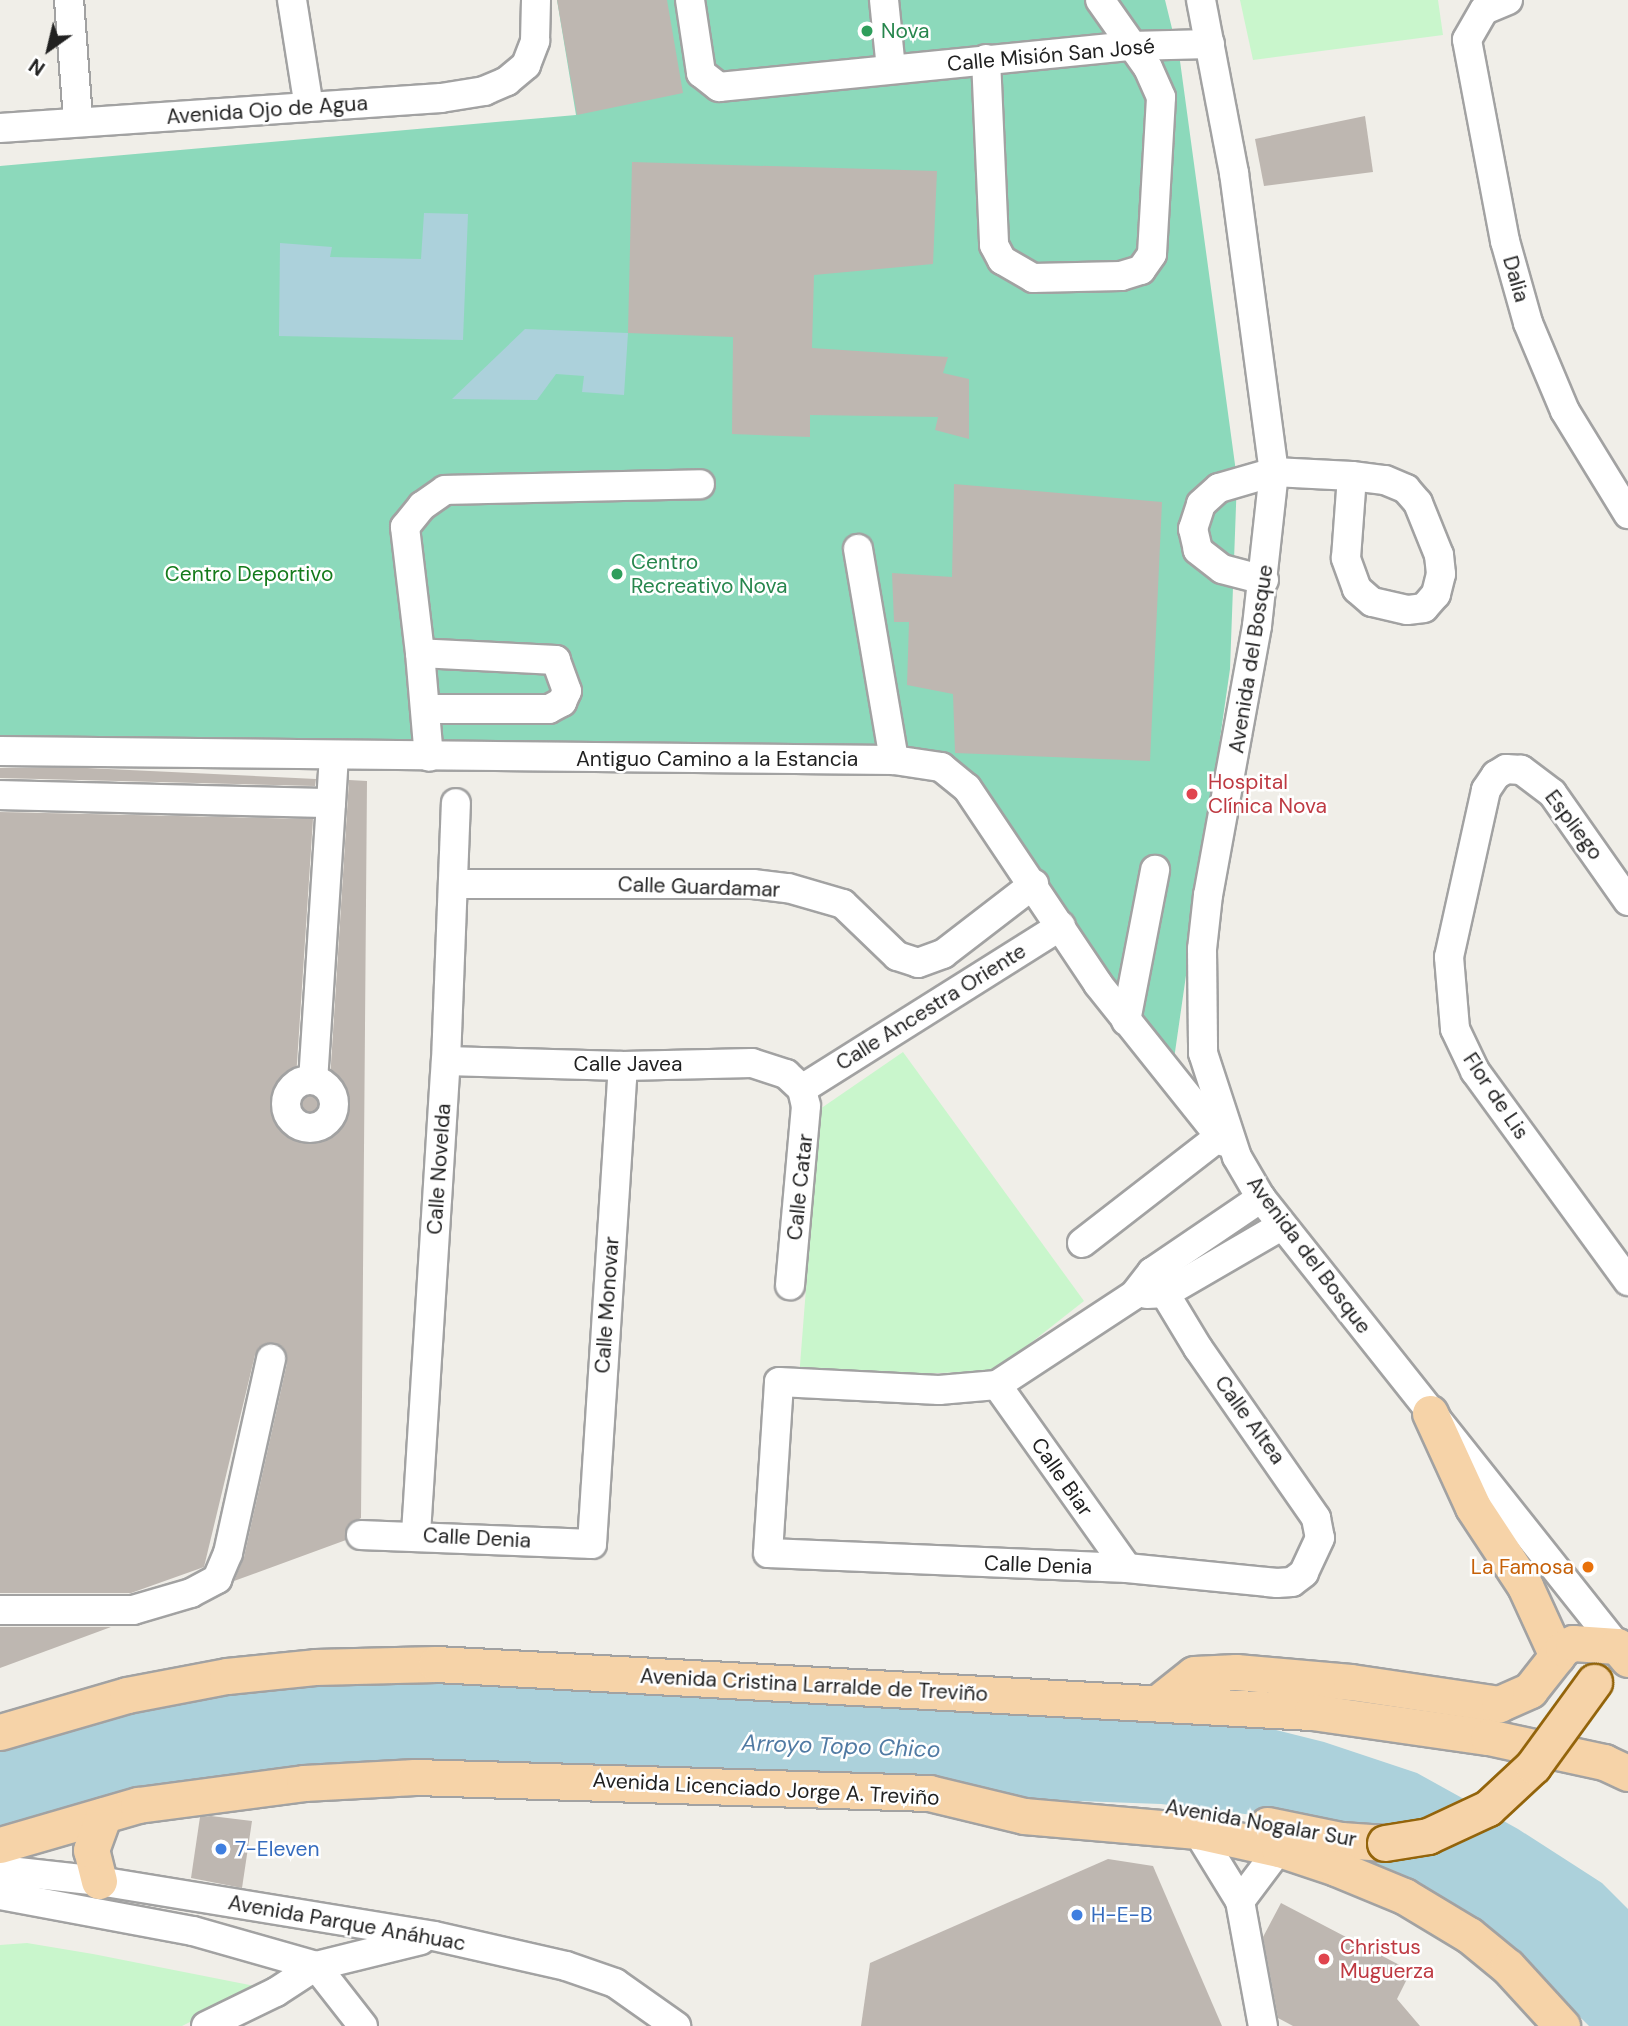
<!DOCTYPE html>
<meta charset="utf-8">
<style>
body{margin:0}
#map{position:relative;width:1628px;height:2026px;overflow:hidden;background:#f0eee8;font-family:"DM Sans",sans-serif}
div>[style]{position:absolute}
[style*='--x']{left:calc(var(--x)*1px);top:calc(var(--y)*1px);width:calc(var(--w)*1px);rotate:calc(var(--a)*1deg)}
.park>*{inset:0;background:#c9f6cc}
.pitch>*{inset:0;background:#8cd9bb}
.water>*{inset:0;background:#acd1db}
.building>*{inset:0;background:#beb7b1}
.roads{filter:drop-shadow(2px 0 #a2a2a2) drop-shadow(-2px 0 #a2a2a2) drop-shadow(0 2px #a2a2a2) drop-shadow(0 -2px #a2a2a2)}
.minor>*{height:28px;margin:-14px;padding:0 14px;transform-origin:14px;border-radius:14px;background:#fff}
.minor>.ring{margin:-14px;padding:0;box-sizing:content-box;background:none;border:28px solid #fff;border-radius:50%}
.major>*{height:35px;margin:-17.5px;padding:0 17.5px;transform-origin:17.5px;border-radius:17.5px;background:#f6d3a8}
.bridges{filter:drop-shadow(2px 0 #93640b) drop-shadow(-2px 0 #93640b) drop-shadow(0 2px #93640b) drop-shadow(0 -2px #93640b)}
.major-bridge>*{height:35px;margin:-17.5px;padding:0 17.5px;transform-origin:17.5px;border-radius:17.5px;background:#f6d3a8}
.dots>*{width:19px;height:19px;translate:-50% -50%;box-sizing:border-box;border:4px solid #fff;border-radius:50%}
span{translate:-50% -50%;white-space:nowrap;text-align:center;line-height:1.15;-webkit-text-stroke:5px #fff;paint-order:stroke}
.leisure-label{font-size:21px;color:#27864d}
.left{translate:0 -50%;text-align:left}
.street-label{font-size:21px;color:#212121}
.park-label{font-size:21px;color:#147a1b}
.health-label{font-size:21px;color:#be3a42}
.food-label{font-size:21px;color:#c56008}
.right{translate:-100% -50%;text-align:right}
.shop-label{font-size:21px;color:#366cbe}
.water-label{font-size:23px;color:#507aa3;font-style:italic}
.north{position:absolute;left:14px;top:14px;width:70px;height:70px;-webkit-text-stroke:5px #fff;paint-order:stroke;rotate:214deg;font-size:19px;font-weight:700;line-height:28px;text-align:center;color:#212121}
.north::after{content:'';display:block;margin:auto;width:24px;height:32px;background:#212121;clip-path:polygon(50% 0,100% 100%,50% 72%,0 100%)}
</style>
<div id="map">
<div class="park">
<div style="clip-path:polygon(1240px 0,1438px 0,1443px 35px,1253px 60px)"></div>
<div style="clip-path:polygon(903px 1052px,1084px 1301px,995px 1371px,799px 1378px,820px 1109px)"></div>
<div style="clip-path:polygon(27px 1943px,93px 1954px,260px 1987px,182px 2026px,0 2026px,0 1945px)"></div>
</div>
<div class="pitch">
<div style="clip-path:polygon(557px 0,1165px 0,1180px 61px,1237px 479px,1230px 669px,1174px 1059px,943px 752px,0 736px,0 166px,576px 115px)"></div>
</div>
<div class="water">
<div style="clip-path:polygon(424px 213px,468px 214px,463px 340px,279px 336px,280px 243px,332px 247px,330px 257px,421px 259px)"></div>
<div style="clip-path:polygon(525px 329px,628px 333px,624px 395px,582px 392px,584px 376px,556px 374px,537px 400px,452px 399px)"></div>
<div style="clip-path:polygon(315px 1667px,1160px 1701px,1324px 1742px,1417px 1773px,1518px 1829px,1602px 1883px,1628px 1909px,1628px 2026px,1589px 2026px,1537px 1974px,1447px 1906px,1303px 1821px,1161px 1804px,415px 1777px,0 1845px,0 1732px)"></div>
</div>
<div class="building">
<div style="clip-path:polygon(557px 0,667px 0,683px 93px,577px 115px)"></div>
<div style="clip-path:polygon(1365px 116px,1373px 172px,1264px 186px,1255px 139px)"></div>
<div style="clip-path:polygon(632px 162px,937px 171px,933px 264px,814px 275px,812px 348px,948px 357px,943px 373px,969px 379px,969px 439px,935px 430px,938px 417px,810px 415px,810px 437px,732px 434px,733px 337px,628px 333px)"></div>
<div style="clip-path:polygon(954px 484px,1162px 502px,1150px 761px,955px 753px,953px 694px,907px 685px,909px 622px,894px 622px,892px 573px,952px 577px)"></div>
<div style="clip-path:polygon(0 768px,87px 768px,316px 779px,315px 786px,0 778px)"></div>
<div style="clip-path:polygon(349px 780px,367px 781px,361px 1518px,347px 1526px,346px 1540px,234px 1581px,244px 1557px,287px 1363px,283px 1347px,267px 1343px,255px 1355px,204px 1567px,131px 1593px,0 1593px,0 812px,313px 819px,296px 1078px,303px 1092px,313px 1096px,326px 1089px,330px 1080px)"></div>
<div style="clip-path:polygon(0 1627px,111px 1627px,0 1668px)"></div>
<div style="clip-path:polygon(211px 1816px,252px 1821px,242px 1888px,191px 1878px,200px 1817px)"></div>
<div style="clip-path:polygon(1108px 1859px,1153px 1866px,1222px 2026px,861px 2026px,870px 1963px)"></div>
<div style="clip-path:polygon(1281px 1903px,1411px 1971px,1397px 1999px,1420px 2026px,1293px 2026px,1278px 2018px,1263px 1937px)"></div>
</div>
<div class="roads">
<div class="minor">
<div style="--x:69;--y:0;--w:121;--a:85.7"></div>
<div style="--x:292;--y:0;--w:108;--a:81"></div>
<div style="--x:690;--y:0;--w:74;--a:81.4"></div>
<div style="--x:701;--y:73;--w:23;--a:38"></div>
<div style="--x:719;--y:87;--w:414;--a:-5.7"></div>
<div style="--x:1131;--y:46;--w:79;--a:-1.5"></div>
<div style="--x:884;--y:0;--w:69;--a:84.2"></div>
<div style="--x:1201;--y:0;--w:176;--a:79.2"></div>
<div style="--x:1234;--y:173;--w:302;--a:82.4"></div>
<div style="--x:1274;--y:472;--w:155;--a:96.3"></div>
<div style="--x:1257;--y:626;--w:273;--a:100.3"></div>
<div style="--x:1208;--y:895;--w:54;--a:96.3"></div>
<div style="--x:1202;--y:949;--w:104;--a:89.4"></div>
<div style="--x:1203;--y:1053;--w:109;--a:71.9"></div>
<div style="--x:1237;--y:1157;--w:48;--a:59.7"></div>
<div style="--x:1261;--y:1198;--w:572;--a:51.53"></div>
<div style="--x:1508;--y:0;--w:26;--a:157"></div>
<div style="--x:1484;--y:10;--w:34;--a:120"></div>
<div style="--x:1467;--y:40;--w:205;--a:79.3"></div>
<div style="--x:1505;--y:241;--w:85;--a:74.3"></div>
<div style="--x:1528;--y:323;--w:95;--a:67.2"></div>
<div style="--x:1565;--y:411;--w:121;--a:58.5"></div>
<div style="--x:986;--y:59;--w:186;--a:87.5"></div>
<div style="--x:994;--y:245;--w:17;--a:62"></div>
<div style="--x:1002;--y:260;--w:36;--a:30"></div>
<div style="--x:1033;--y:278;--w:88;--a:-1.3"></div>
<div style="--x:1121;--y:276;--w:21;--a:-17"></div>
<div style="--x:1141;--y:270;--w:19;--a:-55"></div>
<div style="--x:1152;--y:254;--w:157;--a:-86.7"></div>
<div style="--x:1161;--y:97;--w:32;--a:-114"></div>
<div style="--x:1148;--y:68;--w:83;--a:-125.2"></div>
<div style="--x:0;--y:128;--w:442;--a:-3.9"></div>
<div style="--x:441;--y:98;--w:44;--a:-9.2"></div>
<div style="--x:484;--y:91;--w:25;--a:-23"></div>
<div style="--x:507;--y:81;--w:25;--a:-40"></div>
<div style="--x:526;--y:65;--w:26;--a:-69"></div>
<div style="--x:535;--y:41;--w:41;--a:-88.6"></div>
<div style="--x:858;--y:549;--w:214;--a:80.3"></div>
<div style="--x:1264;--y:580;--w:43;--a:-165.3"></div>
<div style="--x:1222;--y:569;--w:31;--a:-142"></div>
<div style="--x:1198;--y:550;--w:22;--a:-103"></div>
<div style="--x:1193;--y:529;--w:26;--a:-72"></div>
<div style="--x:1201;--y:504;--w:24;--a:-42"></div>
<div style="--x:1219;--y:488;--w:57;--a:-16.2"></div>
<div style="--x:1274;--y:472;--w:78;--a:2.9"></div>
<div style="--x:1352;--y:476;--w:33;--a:7"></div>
<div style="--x:1385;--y:480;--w:23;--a:23"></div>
<div style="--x:1406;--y:489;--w:18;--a:49"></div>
<div style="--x:1418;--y:503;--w:56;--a:68"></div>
<div style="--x:1439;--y:555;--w:19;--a:84"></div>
<div style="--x:1441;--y:574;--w:21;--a:104"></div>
<div style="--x:1436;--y:594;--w:18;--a:131"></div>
<div style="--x:1424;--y:608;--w:17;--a:173"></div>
<div style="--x:1407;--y:610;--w:36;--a:-167"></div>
<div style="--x:1372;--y:602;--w:20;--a:-139"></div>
<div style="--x:1357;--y:589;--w:33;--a:-110"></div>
<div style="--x:1346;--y:558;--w:82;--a:-85.8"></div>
<div style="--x:420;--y:653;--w:127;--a:-96.8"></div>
<div style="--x:405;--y:527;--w:27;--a:-51"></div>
<div style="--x:422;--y:506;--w:28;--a:-35"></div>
<div style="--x:445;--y:490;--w:255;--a:-1.3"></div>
<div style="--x:427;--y:709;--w:122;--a:0"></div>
<div style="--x:549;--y:709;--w:15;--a:-28"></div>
<div style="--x:562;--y:702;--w:12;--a:-66"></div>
<div style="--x:567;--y:691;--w:33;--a:-110"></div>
<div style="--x:556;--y:660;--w:136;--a:-177.1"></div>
<div style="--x:420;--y:653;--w:104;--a:85.1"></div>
<div style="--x:0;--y:751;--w:894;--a:0.58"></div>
<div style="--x:894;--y:760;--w:48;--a:8.5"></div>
<div style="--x:941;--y:767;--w:33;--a:39"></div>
<div style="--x:967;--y:788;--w:236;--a:56.2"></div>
<div style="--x:1098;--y:984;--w:202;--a:51.4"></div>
<div style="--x:0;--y:795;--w:331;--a:1.4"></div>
<div style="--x:331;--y:803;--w:277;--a:93.7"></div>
<div style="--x:331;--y:803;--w:48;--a:-86.4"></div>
<div style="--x:455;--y:884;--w:298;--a:0"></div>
<div style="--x:753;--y:884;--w:35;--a:7"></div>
<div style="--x:788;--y:888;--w:57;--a:16.2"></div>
<div style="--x:843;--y:904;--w:75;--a:43.9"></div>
<div style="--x:897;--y:956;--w:22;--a:18"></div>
<div style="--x:918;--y:963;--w:27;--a:-20"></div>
<div style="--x:943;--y:954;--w:115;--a:-37.6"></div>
<div style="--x:1628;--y:901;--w:132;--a:-125.1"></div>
<div style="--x:1552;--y:793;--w:39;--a:-143"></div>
<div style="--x:1521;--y:770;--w:15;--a:-176"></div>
<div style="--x:1506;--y:769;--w:12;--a:149"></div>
<div style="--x:1496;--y:775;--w:18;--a:124"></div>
<div style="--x:1486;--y:790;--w:171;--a:102.5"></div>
<div style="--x:1449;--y:957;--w:72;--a:85.2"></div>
<div style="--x:1455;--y:1029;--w:47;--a:64.5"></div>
<div style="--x:1475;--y:1071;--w:260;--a:53.9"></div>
<div style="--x:1126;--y:1021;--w:154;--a:-79.1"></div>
<div style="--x:446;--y:1061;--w:177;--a:1.6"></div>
<div style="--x:623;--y:1066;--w:129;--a:-1.3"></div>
<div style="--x:752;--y:1063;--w:36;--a:18"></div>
<div style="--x:786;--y:1074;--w:22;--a:43"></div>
<div style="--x:802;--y:1089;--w:17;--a:77"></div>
<div style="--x:806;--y:1106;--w:180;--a:95.1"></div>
<div class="ring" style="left:286px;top:1080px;width:20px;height:20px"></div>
<div style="--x:802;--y:1089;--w:306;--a:-32.2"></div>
<div style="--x:1082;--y:1243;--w:175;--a:-37.8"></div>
<div style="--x:1152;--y:1272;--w:89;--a:58.8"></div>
<div style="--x:1198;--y:1348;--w:207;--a:55.2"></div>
<div style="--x:1316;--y:1518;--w:20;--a:79"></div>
<div style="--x:1320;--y:1538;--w:38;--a:115"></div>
<div style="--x:1304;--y:1573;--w:15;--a:143"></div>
<div style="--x:1292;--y:1582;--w:15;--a:176"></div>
<div style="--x:1277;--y:1583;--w:151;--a:-174.3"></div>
<div style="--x:1127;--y:1568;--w:359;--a:-177.6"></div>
<div style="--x:768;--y:1553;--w:171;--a:-86.3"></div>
<div style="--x:779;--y:1382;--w:160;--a:2.9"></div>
<div style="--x:939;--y:1390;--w:58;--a:-4.9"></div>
<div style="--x:997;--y:1385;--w:164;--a:-33.3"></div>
<div style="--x:1134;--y:1295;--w:29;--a:-52"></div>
<div style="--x:1152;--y:1272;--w:132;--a:-34.2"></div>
<div style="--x:1147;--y:1294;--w:19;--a:-3"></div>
<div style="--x:1166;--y:1293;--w:133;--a:-30.2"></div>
<div style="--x:997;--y:1385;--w:224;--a:54.6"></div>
<div style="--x:416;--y:1534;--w:474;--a:-86.4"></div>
<div style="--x:446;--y:1061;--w:258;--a:-87.8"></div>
<div style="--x:361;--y:1535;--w:231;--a:2.2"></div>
<div style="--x:592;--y:1544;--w:479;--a:-86.3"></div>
<div style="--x:0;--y:1610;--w:133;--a:0"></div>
<div style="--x:133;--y:1610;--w:60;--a:-16.3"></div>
<div style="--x:191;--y:1593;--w:30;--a:-28"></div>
<div style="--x:217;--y:1579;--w:28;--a:-67"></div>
<div style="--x:228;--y:1553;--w:199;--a:-77.5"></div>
<div style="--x:1197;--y:1831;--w:82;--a:58.4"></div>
<div style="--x:1240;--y:1901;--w:127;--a:79.6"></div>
<div style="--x:0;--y:1870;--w:100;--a:6.3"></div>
<div style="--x:99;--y:1881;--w:339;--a:9.3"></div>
<div style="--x:434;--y:1936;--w:135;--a:12.8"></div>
<div style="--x:566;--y:1966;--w:52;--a:19.1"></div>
<div style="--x:615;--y:1983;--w:75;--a:35.2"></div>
<div style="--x:0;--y:1895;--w:196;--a:10.6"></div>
<div style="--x:193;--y:1931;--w:128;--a:15.9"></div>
<div style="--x:316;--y:1966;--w:76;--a:51.9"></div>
<div style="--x:1240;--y:1901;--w:65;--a:-53.1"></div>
<div style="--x:206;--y:2026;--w:78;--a:-25.9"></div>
<div style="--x:276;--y:1992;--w:48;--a:-33"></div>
<div style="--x:316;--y:1966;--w:108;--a:-13.9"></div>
</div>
<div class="major">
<div style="--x:1430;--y:1413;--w:103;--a:65.4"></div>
<div style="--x:1473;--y:1507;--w:95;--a:56.6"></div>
<div style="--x:1525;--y:1586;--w:77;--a:65.4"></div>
<div style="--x:1160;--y:1701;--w:43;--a:-38.5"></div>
<div style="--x:1194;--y:1674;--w:42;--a:-2.7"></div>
<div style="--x:1236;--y:1672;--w:115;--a:5"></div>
<div style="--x:1351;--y:1682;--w:150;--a:8.5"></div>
<div style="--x:1499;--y:1704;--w:34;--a:-24"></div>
<div style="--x:1530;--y:1690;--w:53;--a:-51.8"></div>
<div style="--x:1563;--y:1648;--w:11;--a:-27"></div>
<div style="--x:1573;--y:1643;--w:44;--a:3.9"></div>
<div style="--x:1617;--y:1646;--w:17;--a:50"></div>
<div style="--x:0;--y:1732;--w:132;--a:-16.2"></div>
<div style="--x:127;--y:1695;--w:102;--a:-10.8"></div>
<div style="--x:227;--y:1676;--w:88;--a:-5.8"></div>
<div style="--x:315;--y:1667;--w:121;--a:-1.4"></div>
<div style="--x:436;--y:1664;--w:877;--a:3.14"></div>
<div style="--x:1312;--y:1712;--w:178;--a:8.1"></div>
<div style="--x:1488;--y:1737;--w:119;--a:12.2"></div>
<div style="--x:1604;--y:1762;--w:26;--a:25"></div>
<div style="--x:1267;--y:1825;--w:76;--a:11.5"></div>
<div style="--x:1341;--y:1840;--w:44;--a:3.9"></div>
<div style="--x:0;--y:1845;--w:144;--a:-16.2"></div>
<div style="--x:138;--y:1805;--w:167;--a:-7.5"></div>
<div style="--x:304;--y:1783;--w:111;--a:-3.1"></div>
<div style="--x:415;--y:1777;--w:514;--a:1.78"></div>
<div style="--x:929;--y:1793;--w:98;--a:13.6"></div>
<div style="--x:1024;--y:1816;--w:174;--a:5"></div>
<div style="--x:1197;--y:1831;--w:84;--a:12.4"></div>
<div style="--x:1279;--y:1849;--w:60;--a:18.4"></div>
<div style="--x:1336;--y:1868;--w:74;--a:22.4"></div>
<div style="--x:1404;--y:1896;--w:76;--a:31"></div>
<div style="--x:1469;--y:1935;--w:50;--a:39.4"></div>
<div style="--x:1508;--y:1967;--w:80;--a:47.5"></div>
<div style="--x:99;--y:1881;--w:32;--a:-104"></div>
<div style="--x:91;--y:1850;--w:37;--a:-70"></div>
</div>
</div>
<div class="bridges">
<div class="major-bridge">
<div style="--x:1385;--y:1843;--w:44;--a:-9.2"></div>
<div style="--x:1428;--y:1836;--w:66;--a:-25"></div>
<div style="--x:1488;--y:1808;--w:62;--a:-43"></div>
<div style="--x:1533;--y:1766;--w:104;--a:-54"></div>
</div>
</div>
<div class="dots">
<div style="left:867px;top:31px;background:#2e9e5b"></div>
<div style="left:617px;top:574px;background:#2e9e5b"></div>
<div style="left:1192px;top:794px;background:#e0444e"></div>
<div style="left:1588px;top:1567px;background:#e8710a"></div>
<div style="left:221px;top:1849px;background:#3f7fe0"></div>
<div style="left:1077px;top:1915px;background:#3f7fe0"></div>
<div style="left:1324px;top:1959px;background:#e0444e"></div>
</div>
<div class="leisure-label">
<span class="left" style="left:881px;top:31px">Nova</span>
<span class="left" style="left:631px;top:574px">Centro<br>Recreativo Nova</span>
</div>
<div class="street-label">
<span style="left:1051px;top:55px;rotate:-5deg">Calle Misión San José</span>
<span style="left:267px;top:110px;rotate:-4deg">Avenida Ojo de Agua</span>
<span style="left:1516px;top:279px;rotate:74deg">Dalia</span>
<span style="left:1251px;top:659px;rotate:-81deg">Avenida del Bosque</span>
<span style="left:717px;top:759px">Antiguo Camino a la Estancia</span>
<span style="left:1574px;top:825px;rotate:53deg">Espliego</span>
<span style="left:699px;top:887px;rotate:2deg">Calle Guardamar</span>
<span style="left:931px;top:1007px;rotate:-32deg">Calle Ancestra Oriente</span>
<span style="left:628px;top:1064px">Calle Javea</span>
<span style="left:1496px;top:1096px;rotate:56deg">Flor de Lis</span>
<span style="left:439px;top:1169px;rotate:-86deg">Calle Novelda</span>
<span style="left:800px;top:1187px;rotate:-84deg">Calle Catar</span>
<span style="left:1309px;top:1255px;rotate:53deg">Avenida del Bosque</span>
<span style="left:607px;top:1305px;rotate:-86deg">Calle Monovar</span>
<span style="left:1250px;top:1420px;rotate:54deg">Calle Altea</span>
<span style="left:1062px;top:1477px;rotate:55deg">Calle Biar</span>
<span style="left:477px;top:1538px;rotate:3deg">Calle Denia</span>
<span style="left:1038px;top:1565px;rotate:2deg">Calle Denia</span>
<span style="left:814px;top:1685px;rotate:3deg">Avenida Cristina Larralde de Treviño</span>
<span style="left:766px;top:1789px;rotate:3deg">Avenida Licenciado Jorge A. Treviño</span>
<span style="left:1261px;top:1823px;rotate:10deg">Avenida Nogalar Sur</span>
<span style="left:347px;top:1923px;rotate:10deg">Avenida Parque Anáhuac</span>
</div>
<div class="park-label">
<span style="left:249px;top:574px">Centro Deportivo</span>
</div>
<div class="health-label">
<span class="left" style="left:1208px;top:794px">Hospital<br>Clínica Nova</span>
<span class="left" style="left:1340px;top:1959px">Christus<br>Muguerza</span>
</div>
<div class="food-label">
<span class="right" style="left:1574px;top:1567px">La Famosa</span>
</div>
<div class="shop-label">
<span class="left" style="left:235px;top:1849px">7-Eleven</span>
<span class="left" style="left:1091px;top:1915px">H-E-B</span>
</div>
<div class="water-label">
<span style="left:841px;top:1746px;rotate:2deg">Arroyo Topo Chico</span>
</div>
<div class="north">N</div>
</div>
